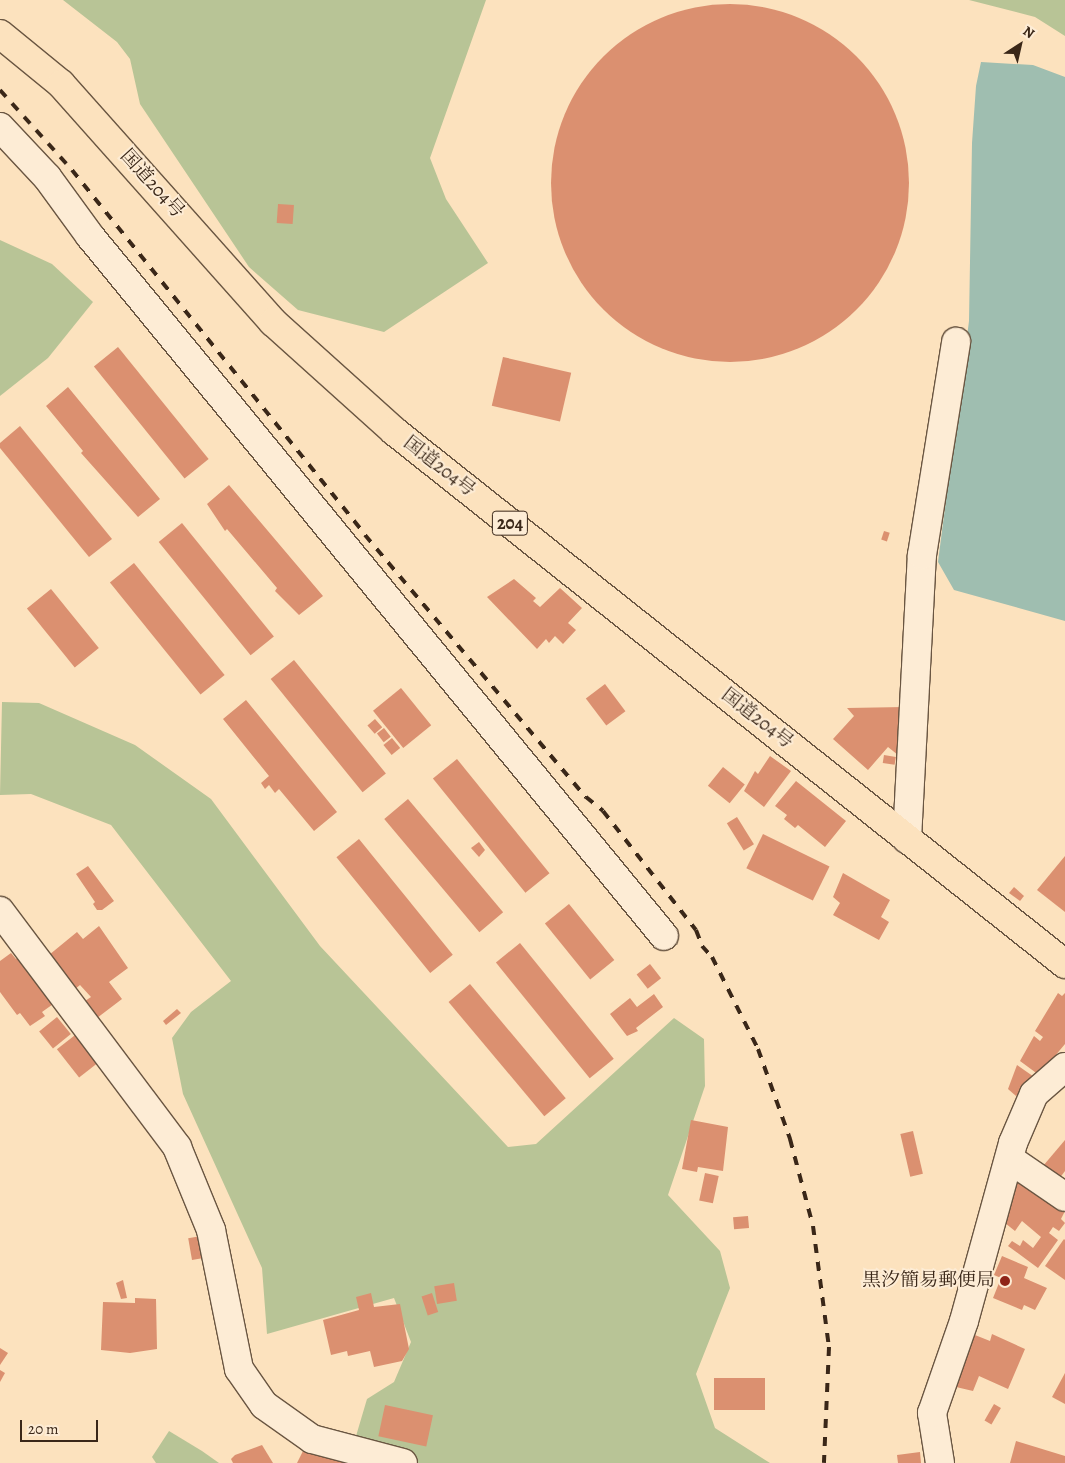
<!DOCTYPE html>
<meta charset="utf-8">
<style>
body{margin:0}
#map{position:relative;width:1065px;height:1463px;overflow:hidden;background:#fce2be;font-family:Alegreya,"Noto Serif JP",serif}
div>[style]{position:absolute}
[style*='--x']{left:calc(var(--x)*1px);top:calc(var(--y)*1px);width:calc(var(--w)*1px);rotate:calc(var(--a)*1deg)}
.green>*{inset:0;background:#b8c496}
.water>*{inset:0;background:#9fbeb0}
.building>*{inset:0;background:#db9070;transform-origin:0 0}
.round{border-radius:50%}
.roads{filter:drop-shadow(1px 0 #6a5642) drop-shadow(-1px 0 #6a5642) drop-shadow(0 1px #6a5642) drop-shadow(0 -1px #6a5642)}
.minor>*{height:28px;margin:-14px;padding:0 14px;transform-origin:14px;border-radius:14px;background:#fdecd5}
.highway>*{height:28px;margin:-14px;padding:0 14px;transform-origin:14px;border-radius:14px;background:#fce2be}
.rail>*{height:4px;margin-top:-2px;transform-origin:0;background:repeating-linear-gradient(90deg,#3a2718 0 9px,transparent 0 18px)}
.dots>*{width:14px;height:14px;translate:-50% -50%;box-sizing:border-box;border:2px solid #fdecd5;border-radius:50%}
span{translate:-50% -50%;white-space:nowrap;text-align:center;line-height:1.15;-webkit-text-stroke:4px #fdecd5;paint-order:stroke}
.shield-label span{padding:1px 4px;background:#fdecd5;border:1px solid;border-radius:4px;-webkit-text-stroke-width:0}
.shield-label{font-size:18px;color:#3a2718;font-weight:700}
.street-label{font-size:19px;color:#3a2718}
.poi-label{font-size:19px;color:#3a2718}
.right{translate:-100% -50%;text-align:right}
.north{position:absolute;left:995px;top:20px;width:50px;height:50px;-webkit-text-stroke:4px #fdecd5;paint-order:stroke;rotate:35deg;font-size:14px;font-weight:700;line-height:20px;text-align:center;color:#3a2718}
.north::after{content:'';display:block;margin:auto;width:18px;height:22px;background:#3a2718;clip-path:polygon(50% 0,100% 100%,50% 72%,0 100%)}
.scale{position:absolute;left:20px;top:1420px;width:78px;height:22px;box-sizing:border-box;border:2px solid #3a2718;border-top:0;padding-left:6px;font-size:15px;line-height:18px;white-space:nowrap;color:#3a2718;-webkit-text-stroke:4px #fdecd5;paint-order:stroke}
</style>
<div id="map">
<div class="green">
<div style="clip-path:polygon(63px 0,486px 0,430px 158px,446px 199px,488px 263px,384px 332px,298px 310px,249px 267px,140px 104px,130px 59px,117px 42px)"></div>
<div style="clip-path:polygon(969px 0,1065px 0,1065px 36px,1035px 17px)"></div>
<div style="clip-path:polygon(0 240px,52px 264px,93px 302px,48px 358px,0 396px)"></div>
<div style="clip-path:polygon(2px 702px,39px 703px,135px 745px,211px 799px,320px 946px,508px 1147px,536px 1144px,674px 1018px,704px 1039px,705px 1086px,668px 1195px,720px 1251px,730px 1288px,696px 1374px,715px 1428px,770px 1463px,348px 1463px,367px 1399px,394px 1382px,411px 1342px,394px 1298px,267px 1334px,262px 1268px,183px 1094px,172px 1038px,191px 1012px,231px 981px,111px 825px,31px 794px,0 795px)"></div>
<div style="clip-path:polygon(169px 1431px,202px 1451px,219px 1463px,156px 1463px,152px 1457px)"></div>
</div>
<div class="water">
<div style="clip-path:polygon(981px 62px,1033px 65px,1065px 77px,1065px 621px,954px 590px,938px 562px,969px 321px,972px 143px,976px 86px)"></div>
</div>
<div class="building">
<div class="round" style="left:551px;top:4px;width:358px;height:358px"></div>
<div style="left:278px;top:204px;width:16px;height:19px;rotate:4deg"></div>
<div style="left:118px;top:347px;width:144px;height:31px;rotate:51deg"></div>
<div style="left:503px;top:357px;width:70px;height:50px;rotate:13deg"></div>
<div style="clip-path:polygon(68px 387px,160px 499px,138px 517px,81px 453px,83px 451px,46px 406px)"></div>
<div style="clip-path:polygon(20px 426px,112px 539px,89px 557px,0 448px,0 443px)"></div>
<div style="clip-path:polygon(229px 485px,323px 596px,299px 615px,275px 591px,277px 588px,227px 529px,225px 531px,207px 504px)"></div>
<div style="left:182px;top:523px;width:146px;height:30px;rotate:51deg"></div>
<div style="left:884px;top:531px;width:6px;height:9px;rotate:18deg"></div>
<div style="left:134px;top:563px;width:144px;height:31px;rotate:51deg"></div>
<div style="clip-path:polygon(514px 579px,536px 598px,533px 601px,540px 607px,560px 588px,582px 608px,568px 623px,576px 630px,563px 644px,555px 636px,549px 643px,546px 639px,537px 649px,487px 597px)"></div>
<div style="left:51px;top:589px;width:76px;height:31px;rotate:51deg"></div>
<div style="left:294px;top:660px;width:146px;height:30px;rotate:51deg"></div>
<div style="left:605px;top:684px;width:34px;height:24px;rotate:53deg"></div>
<div style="left:401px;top:688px;width:48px;height:36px;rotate:51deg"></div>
<div style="clip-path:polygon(246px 700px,337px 812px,314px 831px,279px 789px,275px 793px,269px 785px,265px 789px,261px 783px,269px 776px,223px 719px)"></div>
<div style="clip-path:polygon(904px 707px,898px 755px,888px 747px,868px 770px,833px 739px,854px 716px,847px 708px)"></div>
<div style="left:375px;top:719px;width:11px;height:10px;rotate:49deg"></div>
<div style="left:384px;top:728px;width:11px;height:9px;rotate:52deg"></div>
<div style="left:392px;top:738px;width:13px;height:11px;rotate:51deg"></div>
<div style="left:884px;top:755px;width:12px;height:8px;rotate:9deg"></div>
<div style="clip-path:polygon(770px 756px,791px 771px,764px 807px,744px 791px,755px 771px,758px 774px)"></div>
<div style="left:457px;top:759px;width:147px;height:31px;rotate:51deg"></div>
<div style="left:723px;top:767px;width:28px;height:24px;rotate:39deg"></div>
<div style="clip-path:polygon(796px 781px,846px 821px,825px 847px,798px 825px,795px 828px,784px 819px,787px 815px,775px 806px)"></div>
<div style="left:408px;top:799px;width:148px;height:31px;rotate:50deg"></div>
<div style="left:737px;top:817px;width:32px;height:12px;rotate:58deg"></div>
<div style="left:763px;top:834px;width:74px;height:38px;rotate:26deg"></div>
<div style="left:359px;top:839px;width:149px;height:29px;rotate:51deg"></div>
<div style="clip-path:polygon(479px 842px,485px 850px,479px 857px,471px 848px)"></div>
<div style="clip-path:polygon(1065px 856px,1065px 912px,1037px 890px)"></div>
<div style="clip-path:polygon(88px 866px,114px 901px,102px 910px,97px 910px,93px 904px,95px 902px,76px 874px)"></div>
<div style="clip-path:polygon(843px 873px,890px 900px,881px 917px,889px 922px,879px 940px,833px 915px,840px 903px,833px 897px)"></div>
<div style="clip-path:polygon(1014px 887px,1024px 896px,1020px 901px,1009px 893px)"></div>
<div style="left:569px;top:904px;width:72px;height:31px;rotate:51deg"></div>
<div style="clip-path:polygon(99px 926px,128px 968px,109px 982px,122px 999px,97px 1018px,85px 1001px,91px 997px,80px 985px,75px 989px,49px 955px,77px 932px,83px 939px)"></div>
<div style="left:520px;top:943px;width:149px;height:31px;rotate:51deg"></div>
<div style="clip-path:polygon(11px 953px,16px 959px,19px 957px,56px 1002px,42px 1012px,45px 1016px,30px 1026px,20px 1013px,17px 1015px,0 992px,0 961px)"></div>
<div style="left:650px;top:964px;width:18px;height:17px;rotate:52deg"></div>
<div style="left:470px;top:984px;width:149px;height:28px;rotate:50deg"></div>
<div style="clip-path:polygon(1058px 993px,1062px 996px,1065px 993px,1065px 1044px,1039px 1075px,1020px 1061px,1034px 1036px,1040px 1041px,1043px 1037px,1035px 1031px)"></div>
<div style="clip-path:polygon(654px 994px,663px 1007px,636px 1028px,638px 1031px,627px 1036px,610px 1014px,630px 998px,637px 1007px)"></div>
<div style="clip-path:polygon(177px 1009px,181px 1013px,166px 1025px,163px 1021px)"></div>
<div style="left:57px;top:1017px;width:22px;height:23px;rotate:51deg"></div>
<div style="left:79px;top:1032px;width:36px;height:28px;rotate:52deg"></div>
<div style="clip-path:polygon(1017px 1065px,1037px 1079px,1016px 1096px,1008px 1089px)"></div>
<div style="clip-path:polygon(691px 1120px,728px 1127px,723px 1171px,698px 1167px,697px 1172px,682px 1169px)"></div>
<div style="left:913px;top:1131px;width:44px;height:13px;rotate:77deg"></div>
<div style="clip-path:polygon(1065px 1140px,1065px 1171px,1059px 1179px,1043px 1166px)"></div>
<div style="left:705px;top:1173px;width:14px;height:28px;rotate:12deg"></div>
<div style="clip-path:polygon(1017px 1174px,1065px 1211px,1061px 1219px,1065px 1223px,1059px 1231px,1053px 1227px,1049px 1233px,1058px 1240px,1038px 1268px,1008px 1246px,1012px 1241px,1020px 1246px,1023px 1240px,1033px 1248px,1041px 1237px,1022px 1221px,1015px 1231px,1000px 1219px)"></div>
<div style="left:748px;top:1216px;width:12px;height:15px;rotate:85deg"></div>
<div style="left:201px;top:1236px;width:22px;height:13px;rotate:80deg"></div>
<div style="clip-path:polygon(1064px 1239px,1065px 1240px,1065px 1280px,1045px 1266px)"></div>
<div style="clip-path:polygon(1002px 1256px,1028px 1267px,1024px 1278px,1047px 1288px,1035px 1310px,1024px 1305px,1022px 1310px,993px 1298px,1001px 1278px,994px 1275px)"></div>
<div style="clip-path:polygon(123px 1280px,127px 1298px,121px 1299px,116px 1283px)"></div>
<div style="left:454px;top:1283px;width:18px;height:20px;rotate:81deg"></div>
<div style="clip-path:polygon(371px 1293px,374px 1307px,400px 1304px,409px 1349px,402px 1361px,374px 1367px,370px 1351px,348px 1356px,347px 1351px,331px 1355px,323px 1320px,359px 1310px,356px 1297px)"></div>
<div style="left:432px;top:1293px;width:20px;height:11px;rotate:72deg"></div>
<div style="clip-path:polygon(135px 1298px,156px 1299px,157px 1349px,130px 1353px,101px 1350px,103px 1302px,135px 1303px)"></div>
<div style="clip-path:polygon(992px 1334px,1025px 1349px,1008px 1389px,979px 1376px,973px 1391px,956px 1387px,954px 1383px,975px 1335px,990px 1341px)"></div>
<div style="clip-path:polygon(0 1348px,8px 1353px,0 1365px)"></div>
<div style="clip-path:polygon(0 1370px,5px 1373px,0 1382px)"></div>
<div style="clip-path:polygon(1065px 1373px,1065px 1404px,1052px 1397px)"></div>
<div style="left:765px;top:1378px;width:32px;height:51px;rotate:90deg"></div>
<div style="left:994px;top:1404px;width:8px;height:19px;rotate:30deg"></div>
<div style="left:385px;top:1405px;width:49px;height:32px;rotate:12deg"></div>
<div style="clip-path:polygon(308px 1441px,347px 1461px,346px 1463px,297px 1463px)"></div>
<div style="clip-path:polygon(1016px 1441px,1065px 1456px,1065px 1463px,1010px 1463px)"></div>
<div style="clip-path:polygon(262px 1445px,273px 1463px,233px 1463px,231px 1459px,235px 1455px)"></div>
<div style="clip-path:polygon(920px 1452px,921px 1463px,898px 1463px,897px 1455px)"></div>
</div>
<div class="roads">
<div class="minor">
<div style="--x:0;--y:127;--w:69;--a:46.8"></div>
<div style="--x:47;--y:177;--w:73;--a:53.9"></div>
<div style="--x:90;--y:236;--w:905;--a:50.65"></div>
<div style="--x:907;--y:839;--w:284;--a:-87"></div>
<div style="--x:922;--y:555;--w:216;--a:-80.9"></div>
<div style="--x:0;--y:911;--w:295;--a:53.1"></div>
<div style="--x:177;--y:1147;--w:90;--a:67.7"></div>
<div style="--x:211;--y:1230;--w:142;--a:78.6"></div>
<div style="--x:239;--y:1369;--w:44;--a:55.2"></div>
<div style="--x:264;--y:1405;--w:59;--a:35.3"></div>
<div style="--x:312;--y:1439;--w:94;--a:14.8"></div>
<div style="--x:1011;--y:1160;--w:65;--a:34.4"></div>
<div style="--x:940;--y:1463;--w:51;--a:-99.1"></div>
<div style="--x:932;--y:1413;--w:97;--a:-70.8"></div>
<div style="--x:964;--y:1321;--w:185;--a:-74.6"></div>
<div style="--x:1013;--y:1143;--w:53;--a:-66.8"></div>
<div style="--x:1034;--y:1094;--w:41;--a:-41.1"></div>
</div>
<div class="highway">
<div style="--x:0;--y:34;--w:79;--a:39.3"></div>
<div style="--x:61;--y:84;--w:319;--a:48.3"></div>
<div style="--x:273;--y:322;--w:163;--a:42"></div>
<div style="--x:394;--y:431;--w:857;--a:38.46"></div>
</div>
</div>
<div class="rail">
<div style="--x:0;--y:90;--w:108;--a:48"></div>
<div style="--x:72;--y:170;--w:468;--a:51.2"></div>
<div style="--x:365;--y:535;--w:343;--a:49.9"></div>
<div style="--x:586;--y:797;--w:22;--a:39"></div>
<div style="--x:603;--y:811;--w:151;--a:52"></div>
<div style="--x:696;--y:930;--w:17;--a:69"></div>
<div style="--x:702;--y:946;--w:15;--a:48"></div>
<div style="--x:712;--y:957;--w:103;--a:63.4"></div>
<div style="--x:758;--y:1049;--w:96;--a:70.4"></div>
<div style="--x:790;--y:1139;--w:90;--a:75.2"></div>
<div style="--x:813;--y:1226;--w:122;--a:82.5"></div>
<div style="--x:829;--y:1347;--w:116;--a:92.5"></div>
</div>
<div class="dots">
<div style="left:1005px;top:1281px;background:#8f2418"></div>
</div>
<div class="shield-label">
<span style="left:510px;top:523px">204</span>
</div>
<div class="street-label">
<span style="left:152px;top:184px;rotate:48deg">国道204号</span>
<span style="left:439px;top:467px;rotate:38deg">国道204号</span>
<span style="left:757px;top:719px;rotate:38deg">国道204号</span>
</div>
<div class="poi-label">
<span class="right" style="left:995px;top:1281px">黒汐簡易郵便局</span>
</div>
<div class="north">N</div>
<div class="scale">20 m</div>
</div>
